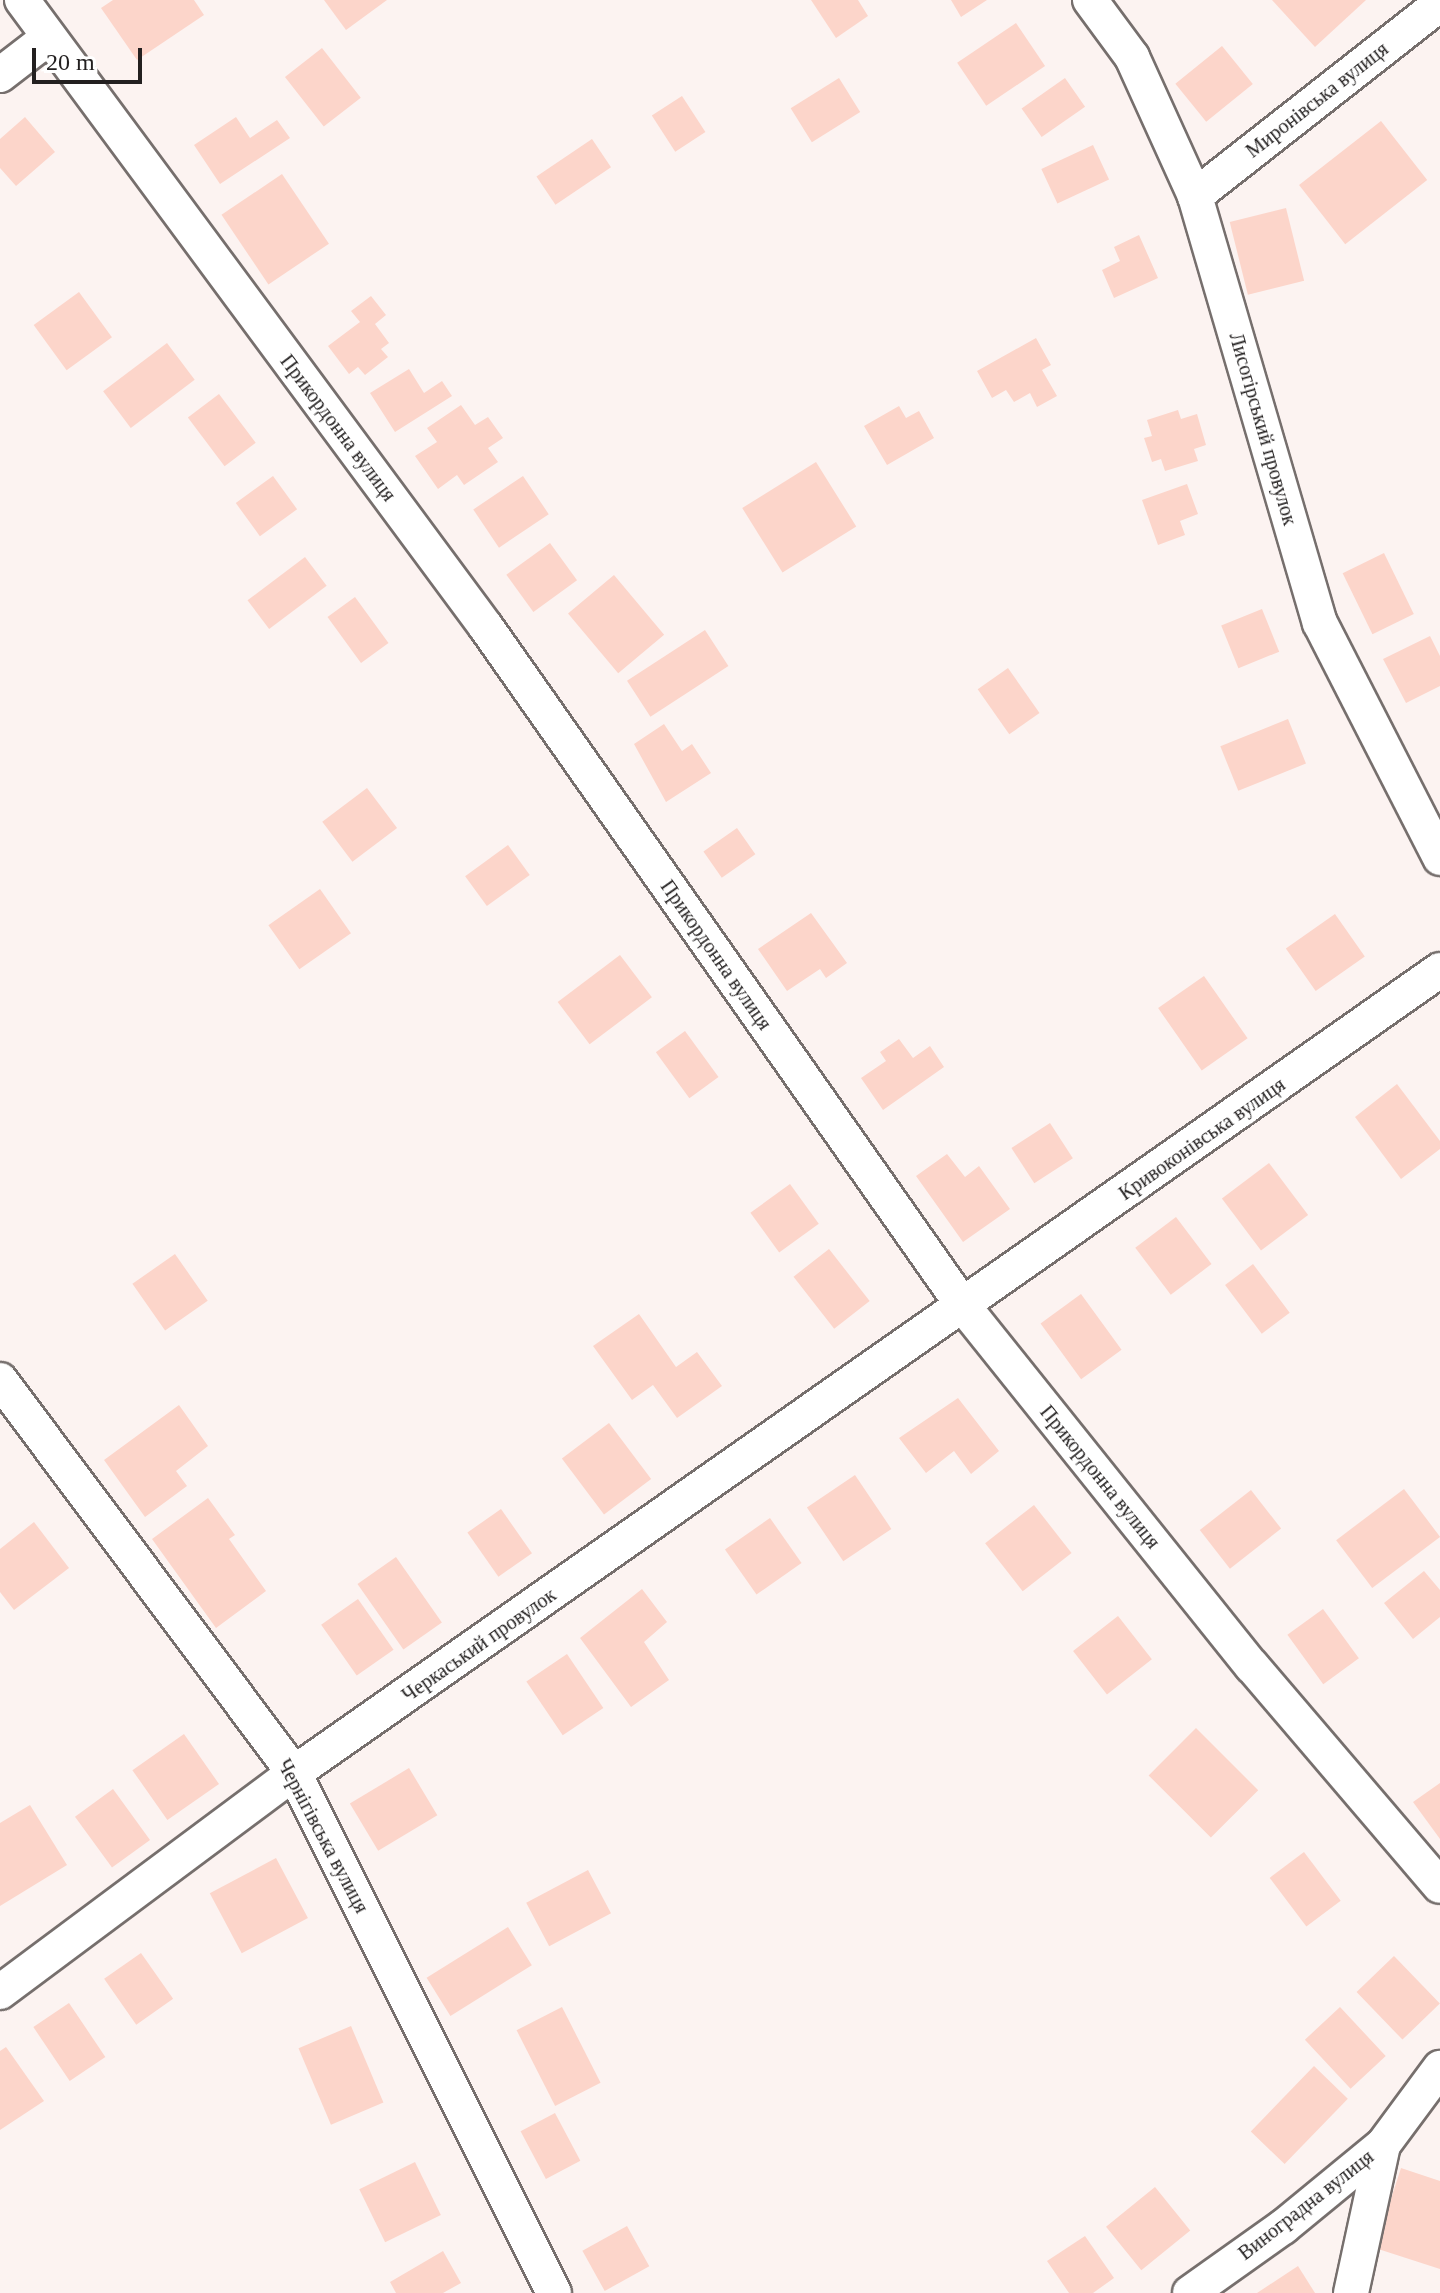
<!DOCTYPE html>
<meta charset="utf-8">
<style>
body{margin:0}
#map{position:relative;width:1440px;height:2293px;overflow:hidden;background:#fcf3f1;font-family:"Times New Roman",serif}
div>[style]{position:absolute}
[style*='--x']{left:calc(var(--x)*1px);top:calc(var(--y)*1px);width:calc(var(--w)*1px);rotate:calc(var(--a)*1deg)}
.building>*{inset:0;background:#fcd5ca;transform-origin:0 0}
.roads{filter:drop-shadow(2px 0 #766f6d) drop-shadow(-2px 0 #766f6d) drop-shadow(0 2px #766f6d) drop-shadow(0 -2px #766f6d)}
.minor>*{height:34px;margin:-17px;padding:0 17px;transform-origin:17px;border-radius:17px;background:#fff}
span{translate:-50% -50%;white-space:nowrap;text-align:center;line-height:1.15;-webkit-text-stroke:8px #fff;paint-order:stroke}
.street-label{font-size:20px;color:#232020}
.scale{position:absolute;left:32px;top:48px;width:110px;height:36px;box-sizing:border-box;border:4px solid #232020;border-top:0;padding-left:10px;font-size:24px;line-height:28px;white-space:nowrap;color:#232020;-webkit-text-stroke:6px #fff;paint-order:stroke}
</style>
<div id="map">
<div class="building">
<div style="clip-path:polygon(113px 0,194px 0,204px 15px,137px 60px,101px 8px)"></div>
<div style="clip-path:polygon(324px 0,387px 0,346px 30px)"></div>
<div style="clip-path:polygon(811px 0,858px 0,868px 16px,836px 38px)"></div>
<div style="clip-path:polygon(951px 0,987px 0,961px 17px)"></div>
<div style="clip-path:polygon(1272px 0,1366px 0,1315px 47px)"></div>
<div style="left:1016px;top:23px;width:52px;height:71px;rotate:56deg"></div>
<div style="left:1222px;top:46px;width:49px;height:60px;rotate:51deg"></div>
<div style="left:322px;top:48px;width:63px;height:47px;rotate:52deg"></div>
<div style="left:839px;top:78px;width:40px;height:57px;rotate:58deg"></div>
<div style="left:1065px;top:78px;width:35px;height:53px;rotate:55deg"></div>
<div style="left:682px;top:96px;width:43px;height:36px;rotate:57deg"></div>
<div style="clip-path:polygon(25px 117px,55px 152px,16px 186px,0 168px,0 139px)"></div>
<div style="clip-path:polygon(236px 117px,250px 138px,277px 120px,290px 138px,220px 184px,194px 145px)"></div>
<div style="left:1381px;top:121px;width:75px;height:104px;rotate:52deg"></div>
<div style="left:592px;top:139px;width:34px;height:67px;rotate:56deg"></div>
<div style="left:1093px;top:145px;width:38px;height:57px;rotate:65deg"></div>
<div style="left:282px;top:174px;width:84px;height:73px;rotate:56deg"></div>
<div style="left:1286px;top:208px;width:75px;height:58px;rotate:76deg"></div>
<div style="clip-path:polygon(1139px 235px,1158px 278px,1114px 298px,1102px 270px,1120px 261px,1114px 247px)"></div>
<div style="left:79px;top:292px;width:56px;height:56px;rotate:54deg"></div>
<div style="clip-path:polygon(371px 296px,386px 315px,375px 324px,389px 343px,381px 349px,388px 357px,365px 375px,358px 367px,349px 374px,328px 346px,360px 322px,351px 311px)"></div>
<div style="clip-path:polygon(1036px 338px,1051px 365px,1042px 370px,1057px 396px,1037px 407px,1030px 393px,1014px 402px,1006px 390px,992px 398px,977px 371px)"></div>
<div style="left:167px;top:343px;width:46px;height:80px;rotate:53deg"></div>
<div style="clip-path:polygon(409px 369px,424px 393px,442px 381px,452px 396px,395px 432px,370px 393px)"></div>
<div style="left:219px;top:394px;width:61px;height:39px;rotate:53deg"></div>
<div style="clip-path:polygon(461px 405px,475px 425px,488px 417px,503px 438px,488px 448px,498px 462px,464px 485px,457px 475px,438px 489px,415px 456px,437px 442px,427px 428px)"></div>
<div style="clip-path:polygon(899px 406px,906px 418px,919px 411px,934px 438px,887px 465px,864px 426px)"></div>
<div style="clip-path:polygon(1178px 410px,1181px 419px,1197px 414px,1206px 445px,1194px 449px,1198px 461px,1165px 471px,1161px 459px,1152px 462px,1144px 438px,1152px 436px,1147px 420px)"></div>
<div style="left:816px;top:462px;width:76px;height:87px;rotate:58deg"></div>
<div style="left:273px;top:476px;width:41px;height:46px;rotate:54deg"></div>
<div style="left:523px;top:476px;width:46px;height:60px;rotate:56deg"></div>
<div style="clip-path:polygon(1187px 484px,1198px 514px,1180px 521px,1185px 535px,1158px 545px,1142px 500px)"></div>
<div style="left:550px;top:543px;width:46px;height:54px;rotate:54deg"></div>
<div style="left:1384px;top:553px;width:68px;height:46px;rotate:64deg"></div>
<div style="left:305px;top:557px;width:36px;height:72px;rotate:53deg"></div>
<div style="left:614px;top:575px;width:78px;height:60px;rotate:50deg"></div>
<div style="left:355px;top:597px;width:57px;height:34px;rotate:54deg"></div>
<div style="left:1262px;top:609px;width:46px;height:44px;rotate:68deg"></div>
<div style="left:705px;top:630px;width:43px;height:93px;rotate:57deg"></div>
<div style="clip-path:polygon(1430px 636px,1440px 656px,1440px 686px,1406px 703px,1383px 659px)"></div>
<div style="left:1008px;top:668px;width:55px;height:37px;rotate:55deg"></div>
<div style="left:1288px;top:719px;width:48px;height:73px;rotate:68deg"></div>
<div style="clip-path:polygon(664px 724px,682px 751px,692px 744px,711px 773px,666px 802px,634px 744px)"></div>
<div style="left:367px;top:788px;width:50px;height:56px;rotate:53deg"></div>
<div style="left:737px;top:828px;width:32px;height:41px;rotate:55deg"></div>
<div style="left:508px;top:845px;width:37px;height:53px;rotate:54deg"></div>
<div style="left:320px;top:889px;width:54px;height:63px;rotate:55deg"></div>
<div style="clip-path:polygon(811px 913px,847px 963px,826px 978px,820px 969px,787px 991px,758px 949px)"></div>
<div style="left:1335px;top:914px;width:52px;height:60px;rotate:55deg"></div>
<div style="left:620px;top:955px;width:53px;height:78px;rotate:53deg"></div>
<div style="left:1204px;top:976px;width:76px;height:56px;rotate:55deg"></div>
<div style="left:685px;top:1031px;width:57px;height:36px;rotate:54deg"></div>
<div style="clip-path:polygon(899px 1039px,913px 1058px,930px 1046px,944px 1067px,883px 1110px,861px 1078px,886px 1061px,880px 1052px)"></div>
<div style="clip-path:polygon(1397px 1084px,1440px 1141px,1440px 1149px,1401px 1179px,1355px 1117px)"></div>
<div style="left:1050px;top:1123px;width:42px;height:46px;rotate:57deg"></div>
<div style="clip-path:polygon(947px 1154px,965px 1177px,979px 1166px,1010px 1209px,963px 1242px,916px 1176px)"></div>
<div style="left:1269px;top:1163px;width:65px;height:59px;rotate:53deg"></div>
<div style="left:790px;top:1184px;width:49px;height:49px;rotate:54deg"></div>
<div style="left:1176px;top:1217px;width:59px;height:51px;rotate:53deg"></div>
<div style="left:829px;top:1249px;width:66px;height:45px;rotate:52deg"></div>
<div style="left:175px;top:1254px;width:57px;height:52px;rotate:55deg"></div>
<div style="left:1253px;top:1264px;width:61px;height:35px;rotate:53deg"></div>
<div style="left:1081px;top:1294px;width:69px;height:50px;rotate:54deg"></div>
<div style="clip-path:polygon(639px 1314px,676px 1367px,697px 1352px,722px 1386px,677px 1418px,653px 1385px,632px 1400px,593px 1346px)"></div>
<div style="clip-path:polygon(958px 1398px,999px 1451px,971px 1474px,954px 1451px,926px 1473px,899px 1438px)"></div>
<div style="clip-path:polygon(179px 1405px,208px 1446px,176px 1471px,187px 1486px,145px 1517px,104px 1460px)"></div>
<div style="left:609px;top:1423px;width:70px;height:59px;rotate:53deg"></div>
<div style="left:855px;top:1475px;width:65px;height:58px;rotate:56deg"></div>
<div style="left:1404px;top:1489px;width:60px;height:85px;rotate:53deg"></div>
<div style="left:1251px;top:1490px;width:49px;height:65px;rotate:52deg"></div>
<div style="clip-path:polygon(208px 1498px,235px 1535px,229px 1539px,266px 1591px,216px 1628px,152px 1539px)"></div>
<div style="left:1034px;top:1505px;width:61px;height:62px;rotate:52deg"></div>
<div style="left:501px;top:1509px;width:54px;height:41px;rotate:55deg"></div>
<div style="left:770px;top:1518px;width:55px;height:55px;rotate:55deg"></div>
<div style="clip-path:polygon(34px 1522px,69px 1568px,14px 1610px,0 1592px,0 1549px)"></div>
<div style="left:396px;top:1557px;width:80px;height:47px;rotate:55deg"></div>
<div style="clip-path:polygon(1424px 1571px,1440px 1590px,1440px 1617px,1413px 1639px,1384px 1603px)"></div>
<div style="clip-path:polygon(642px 1589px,667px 1622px,644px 1642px,669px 1680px,631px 1707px,580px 1638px)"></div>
<div style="left:358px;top:1599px;width:62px;height:45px;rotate:55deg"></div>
<div style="left:1323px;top:1609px;width:61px;height:44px;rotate:54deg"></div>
<div style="left:1118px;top:1616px;width:55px;height:57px;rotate:52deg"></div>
<div style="left:567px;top:1654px;width:65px;height:49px;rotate:56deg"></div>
<div style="left:1196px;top:1728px;width:88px;height:67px;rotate:45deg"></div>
<div style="left:184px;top:1734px;width:61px;height:63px;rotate:55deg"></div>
<div style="left:409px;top:1768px;width:55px;height:69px;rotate:59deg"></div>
<div style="clip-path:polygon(1440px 1783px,1440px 1839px,1413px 1802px)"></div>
<div style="left:113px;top:1789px;width:63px;height:47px;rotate:54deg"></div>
<div style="clip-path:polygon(30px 1805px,67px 1865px,0 1906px,0 1823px)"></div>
<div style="left:1304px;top:1852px;width:61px;height:43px;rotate:53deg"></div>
<div style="left:276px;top:1858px;width:68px;height:75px;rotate:62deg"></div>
<div style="left:588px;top:1870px;width:49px;height:70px;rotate:62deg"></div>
<div style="left:508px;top:1927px;width:45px;height:96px;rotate:58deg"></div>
<div style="left:141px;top:1953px;width:56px;height:45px;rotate:55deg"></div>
<div style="left:1394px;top:1956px;width:66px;height:52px;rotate:46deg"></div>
<div style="left:69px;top:2003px;width:65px;height:43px;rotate:56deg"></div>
<div style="left:562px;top:2007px;width:85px;height:51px;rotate:63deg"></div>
<div style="left:1340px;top:2007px;width:67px;height:48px;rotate:47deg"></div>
<div style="left:351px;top:2026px;width:83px;height:57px;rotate:67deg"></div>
<div style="clip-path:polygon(6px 2047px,44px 2101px,0 2130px,0 2051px)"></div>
<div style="left:1314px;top:2066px;width:47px;height:91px;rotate:44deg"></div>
<div style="left:555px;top:2113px;width:54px;height:39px;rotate:62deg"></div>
<div style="left:415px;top:2162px;width:59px;height:62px;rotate:64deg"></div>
<div style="clip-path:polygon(1401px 2168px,1440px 2181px,1440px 2269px,1375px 2248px)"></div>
<div style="left:1155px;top:2187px;width:56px;height:63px;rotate:51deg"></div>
<div style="left:627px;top:2226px;width:46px;height:51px;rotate:61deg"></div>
<div style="clip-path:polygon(1085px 2236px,1114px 2278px,1093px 2293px,1069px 2293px,1047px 2261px)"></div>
<div style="clip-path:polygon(443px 2251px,461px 2283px,443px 2293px,396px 2293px,390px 2282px)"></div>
<div style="clip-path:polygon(1298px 2266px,1315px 2293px,1257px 2293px)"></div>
</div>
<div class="roads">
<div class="minor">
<div style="--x:22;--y:0;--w:780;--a:53.5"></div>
<div style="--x:486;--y:627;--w:831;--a:54.9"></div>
<div style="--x:964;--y:1307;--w:460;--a:51.3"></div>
<div style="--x:1252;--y:1666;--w:289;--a:49.5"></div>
<div style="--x:1090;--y:0;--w:71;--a:53.6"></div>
<div style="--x:1132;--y:57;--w:153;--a:65.6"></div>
<div style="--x:1195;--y:196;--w:445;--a:73.7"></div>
<div style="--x:1320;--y:623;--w:264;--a:62.9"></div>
<div style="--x:0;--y:75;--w:61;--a:-37.6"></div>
<div style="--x:1195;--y:196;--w:311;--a:-38.1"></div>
<div style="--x:0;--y:1380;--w:491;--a:53.2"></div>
<div style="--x:294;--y:1773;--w:581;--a:63.43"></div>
<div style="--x:0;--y:1992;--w:367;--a:-36.7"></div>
<div style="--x:294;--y:1773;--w:1399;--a:-35.02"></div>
<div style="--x:1190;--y:2293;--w:114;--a:-35.4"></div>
<div style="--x:1283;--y:2227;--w:129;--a:-39.4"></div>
<div style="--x:1383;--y:2145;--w:96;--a:-53.5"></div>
<div style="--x:1351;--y:2293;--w:151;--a:-77.8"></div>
</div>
</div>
<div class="street-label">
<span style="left:1317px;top:100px;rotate:-38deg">Миронівська вулиця</span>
<span style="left:338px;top:428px;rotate:53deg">Прикордонна вулиця</span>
<span style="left:1263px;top:429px;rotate:74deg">Лисогірський провулок</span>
<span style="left:716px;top:955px;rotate:55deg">Прикордонна вулиця</span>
<span style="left:1202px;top:1139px;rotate:-35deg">Кривоконівська вулиця</span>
<span style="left:1100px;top:1477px;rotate:51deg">Прикордонна вулиця</span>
<span style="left:479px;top:1645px;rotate:-35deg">Черкаський провулок</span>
<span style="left:323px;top:1836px;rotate:62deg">Чернігівська вулиця</span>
<span style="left:1306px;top:2205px;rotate:-38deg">Виноградна вулиця</span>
</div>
<div class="scale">20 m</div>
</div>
